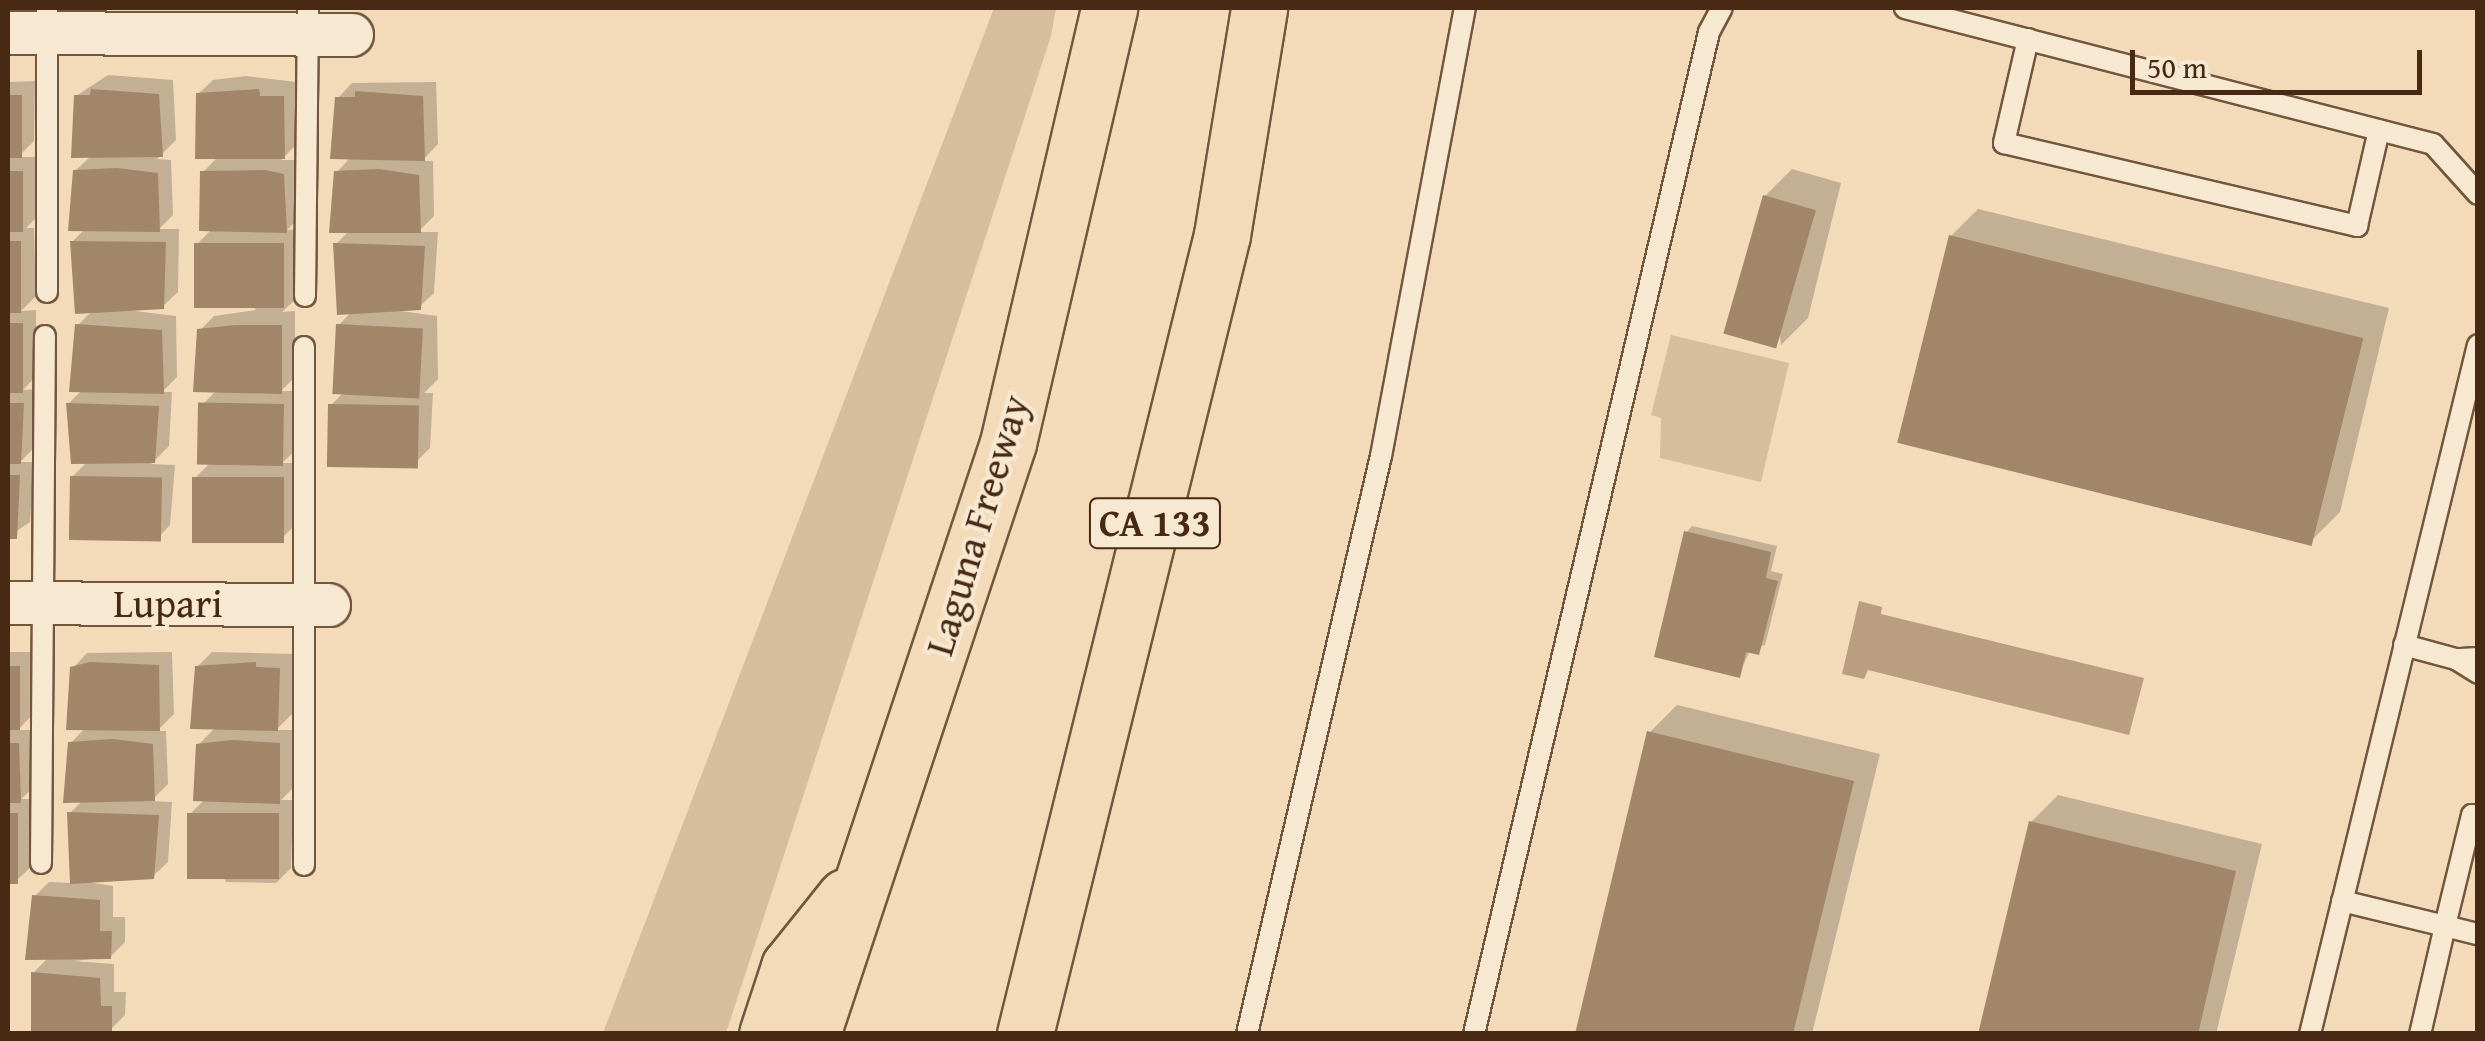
<!DOCTYPE html>
<style>
body{margin:0}
#map{position:relative;width:2485px;height:1041px;overflow:hidden;background:#f3dbba;font-family:"Gentium Book Plus",serif}
div>[style]{position:absolute}
[style*='--x']{left:calc(var(--x)*1px);top:calc(var(--y)*1px);width:calc(var(--w)*1px);rotate:calc(var(--a)*1deg)}
.green>*{inset:0;background:#d6bd9e}
.water>*{inset:0;background:#b99e82}
.shadow>*{inset:0;background:#0003}
.building>*{inset:0;background:#a1866a;transform-origin:0 0}
.roads{filter:drop-shadow(2px 0 #73563e) drop-shadow(-2px 0 #73563e) drop-shadow(0 2px #73563e) drop-shadow(0 -2px #73563e)}
.service>*{height:20px;margin:-10px;padding:0 10px;transform-origin:10px;border-radius:10px;background:#f7e8d2}
.minor>*{height:42px;margin:-21px;padding:0 21px;transform-origin:21px;border-radius:21px;background:#f7e8d2}
.motorway>*{height:55px;margin:-27.5px;padding:0 27.5px;transform-origin:27.5px;border-radius:27.5px;background:#f3dbba}
span{translate:-50% -50%;white-space:nowrap;text-align:center;line-height:1.15;-webkit-text-stroke:8px #f7e8d2;paint-order:stroke}
.shield-label span{padding:2px 8px;background:#f7e8d2;border:2px solid;border-radius:8px;-webkit-text-stroke-width:0}
.shield-label{font-size:38px;color:#482914;font-weight:700}
.street-label{font-size:40px;color:#482914}
.frame{position:absolute;inset:0;border:10px solid #482914;pointer-events:none}
.scale{position:absolute;left:2130px;top:50px;width:292px;height:45px;box-sizing:border-box;border:5px solid #482914;border-top:0;padding-left:12px;font-size:30px;line-height:35px;white-space:nowrap;color:#482914;-webkit-text-stroke:8px #f7e8d2;paint-order:stroke}
</style>
<div id="map">
<div class="green">
<div style="clip-path:polygon(994px 8px,1056px 8px,1051px 36px,726px 1033px,603px 1033px)"></div>
<div style="clip-path:polygon(1671px 335px,1789px 363px,1761px 482px,1660px 458px,1661px 418px,1651px 415px)"></div>
</div>
<div class="water">
<div style="clip-path:polygon(1859px 601px,1882px 607px,1881px 614px,2144px 678px,2129px 735px,1868px 670px,1864px 679px,1842px 674px)"></div>
</div>
<div class="shadow">
<div style="clip-path:polygon(108px 75px,173px 80px,176px 140px,157px 159px,171px 160px,173px 215px,159px 229px,179px 229px,178px 292px,163px 306px,118px 309px,176px 316px,177px 377px,162px 392px,172px 392px,169px 446px,151px 464px,175px 465px,170px 525px,156px 540px,72px 477px,88px 461px,68px 404px,82px 390px,78px 325px,93px 310px,72px 242px,86px 228px,75px 171px,92px 155px,76px 96px)"></div>
<div style="clip-path:polygon(10px 76px,10px 82px,35px 81px,34px 141px,18px 157px,37px 157px,39px 215px,26px 228px,34px 228px,36px 296px,21px 311px,36px 310px,36px 376px,23px 390px,37px 389px,35px 447px,20px 462px,34px 462px,30px 522px,8px 537px)"></div>
<div style="clip-path:polygon(246px 76px,297px 82px,299px 142px,281px 160px,298px 160px,301px 216px,287px 230px,297px 229px,297px 298px,282px 312px,295px 311px,295px 377px,281px 391px,297px 391px,297px 449px,282px 463px,298px 463px,295px 525px,281px 539px,195px 478px,212px 461px,200px 407px,217px 390px,200px 330px,214px 316px,256px 310px,197px 244px,212px 229px,203px 172px,219px 156px,198px 94px,213px 80px)"></div>
<div style="clip-path:polygon(436px 82px,438px 144px,422px 161px,433px 161px,434px 216px,418px 232px,438px 232px,434px 293px,419px 307px,386px 309px,437px 316px,438px 379px,424px 393px,433px 393px,430px 448px,416px 462px,331px 405px,344px 392px,339px 325px,352px 311px,336px 244px,349px 231px,336px 173px,351px 157px,338px 98px,352px 83px)"></div>
<div style="clip-path:polygon(1792px 169px,1841px 183px,1808px 318px,1781px 345px,1765px 196px)"></div>
<div style="clip-path:polygon(1978px 209px,2389px 308px,2340px 512px,2313px 539px,1951px 236px)"></div>
<div style="clip-path:polygon(1692px 526px,1777px 546px,1771px 571px,1783px 574px,1765px 645px,1750px 650px,1739px 675px,1686px 533px)"></div>
<div style="clip-path:polygon(10px 647px,10px 652px,33px 652px,34px 713px,18px 730px,32px 730px,34px 787px,21px 799px,32px 799px,31px 867px,16px 881px,8px 881px)"></div>
<div style="clip-path:polygon(172px 652px,174px 714px,157px 731px,166px 731px,168px 784px,151px 801px,172px 802px,168px 862px,153px 876px,81px 881px,113px 886px,113px 917px,125px 917px,125px 942px,110px 957px,74px 961px,114px 964px,114px 992px,126px 992px,125px 1015px,111px 1029px,41px 1034px,33px 973px,49px 957px,35px 896px,49px 882px,73px 883px,70px 813px,83px 800px,71px 743px,86px 727px,73px 668px,87px 653px)"></div>
<div style="clip-path:polygon(212px 652px,294px 654px,292px 714px,276px 730px,294px 730px,294px 787px,281px 800px,293px 800px,291px 868px,276px 883px,226px 882px,190px 814px,205px 799px,198px 745px,216px 727px,197px 667px)"></div>
<div style="clip-path:polygon(1677px 705px,1880px 754px,1812px 1034px,1577px 1034px,1650px 732px)"></div>
<div style="clip-path:polygon(2058px 795px,2262px 844px,2216px 1034px,1980px 1034px,2031px 822px)"></div>
</div>
<div class="building">
<div style="clip-path:polygon(91px 89px,159px 94px,163px 157px,71px 158px,74px 95px,90px 95px)"></div>
<div style="clip-path:polygon(259px 89px,260px 96px,284px 96px,285px 159px,195px 159px,196px 93px)"></div>
<div style="clip-path:polygon(355px 91px,423px 96px,425px 161px,330px 159px,335px 97px,355px 97px)"></div>
<div style="left:8px;top:95px;width:14px;height:63px"></div>
<div style="clip-path:polygon(117px 168px,158px 173px,160px 232px,68px 231px,73px 170px)"></div>
<div style="clip-path:polygon(379px 169px,419px 175px,421px 233px,329px 233px,334px 171px)"></div>
<div style="clip-path:polygon(265px 170px,284px 174px,287px 233px,199px 231px,200px 171px)"></div>
<div style="left:8px;top:171px;width:15px;height:61px"></div>
<div style="left:1763px;top:195px;width:55px;height:144px;rotate:16deg"></div>
<div style="left:1949px;top:235px;width:427px;height:214px;rotate:14deg"></div>
<div style="left:8px;top:241px;width:13px;height:72px"></div>
<div style="clip-path:polygon(70px 241px,166px 242px,164px 309px,75px 314px)"></div>
<div style="left:194px;top:243px;width:90px;height:65px"></div>
<div style="clip-path:polygon(333px 243px,425px 246px,421px 310px,337px 315px)"></div>
<div style="left:8px;top:323px;width:15px;height:70px"></div>
<div style="clip-path:polygon(75px 324px,162px 330px,164px 394px,69px 392px)"></div>
<div style="left:336px;top:324px;width:87px;height:70px;rotate:3deg"></div>
<div style="clip-path:polygon(235px 325px,282px 325px,282px 394px,193px 392px,197px 329px)"></div>
<div style="clip-path:polygon(8px 403px,24px 403px,21px 464px,8px 464px)"></div>
<div style="clip-path:polygon(66px 403px,159px 406px,155px 463px,71px 464px)"></div>
<div style="left:284px;top:404px;width:62px;height:86px;rotate:91deg"></div>
<div style="left:328px;top:404px;width:91px;height:63px;rotate:1deg"></div>
<div style="clip-path:polygon(8px 475px,20px 475px,17px 539px,8px 539px)"></div>
<div style="left:70px;top:476px;width:92px;height:64px;rotate:1deg"></div>
<div style="left:192px;top:477px;width:92px;height:66px"></div>
<div style="clip-path:polygon(1684px 531px,1771px 552px,1766px 578px,1778px 581px,1759px 655px,1746px 652px,1740px 678px,1654px 657px)"></div>
<div style="clip-path:polygon(90px 662px,159px 665px,160px 731px,66px 730px,70px 667px)"></div>
<div style="clip-path:polygon(256px 662px,256px 667px,280px 668px,278px 731px,190px 729px,195px 666px)"></div>
<div style="left:8px;top:666px;width:12px;height:64px"></div>
<div style="clip-path:polygon(1647px 731px,1854px 781px,1793px 1034px,1575px 1034px)"></div>
<div style="clip-path:polygon(113px 739px,153px 744px,155px 801px,63px 803px,68px 742px)"></div>
<div style="clip-path:polygon(232px 740px,280px 743px,280px 804px,193px 801px,196px 744px)"></div>
<div style="clip-path:polygon(8px 743px,19px 743px,21px 803px,8px 803px)"></div>
<div style="clip-path:polygon(67px 812px,159px 815px,154px 879px,70px 884px)"></div>
<div style="left:8px;top:813px;width:10px;height:71px"></div>
<div style="left:187px;top:813px;width:92px;height:66px"></div>
<div style="clip-path:polygon(2029px 821px,2236px 871px,2198px 1034px,1978px 1034px)"></div>
<div style="clip-path:polygon(32px 895px,100px 900px,100px 931px,112px 931px,111px 959px,25px 960px)"></div>
<div style="clip-path:polygon(31px 972px,100px 978px,101px 1006px,112px 1006px,112px 1032px,31px 1033px)"></div>
</div>
<div class="roads">
<div class="service">
<div style="--x:1905;--y:8;--w:545;--a:14.44"></div>
<div style="--x:2433;--y:144;--w:67;--a:48"></div>
<div style="--x:2028;--y:39;--w:107;--a:103"></div>
<div style="--x:2004;--y:143;--w:363;--a:13.2"></div>
<div style="--x:2357;--y:226;--w:98;--a:-77.1"></div>
<div style="--x:47;--y:292;--w:284;--a:-90"></div>
<div style="--x:305;--y:296;--w:288;--a:-89.4"></div>
<div style="--x:2404;--y:645;--w:54;--a:15.1"></div>
<div style="--x:2478;--y:658;--w:22;--a:177"></div>
<div style="--x:2456;--y:659;--w:26;--a:32"></div>
<div style="--x:2478;--y:816;--w:6;--a:-171"></div>
<div style="--x:2472;--y:815;--w:114;--a:103.7"></div>
<div style="--x:2445;--y:926;--w:34;--a:14"></div>
<div style="--x:41;--y:863;--w:527;--a:-89.57"></div>
<div style="--x:304;--y:865;--w:518;--a:-90"></div>
<div style="--x:2342;--y:901;--w:106;--a:13.6"></div>
<div style="--x:2445;--y:926;--w:111;--a:103"></div>
<div style="--x:1247;--y:1034;--w:593;--a:-76.95"></div>
<div style="--x:1381;--y:456;--w:456;--a:-79.4"></div>
<div style="--x:1474;--y:1034;--w:1029;--a:-76.8"></div>
<div style="--x:1709;--y:32;--w:27;--a:-62"></div>
<div style="--x:2310;--y:1034;--w:709;--a:-76.3"></div>
</div>
<div class="minor">
<div style="--x:8;--y:33;--w:344;--a:0.3"></div>
<div style="--x:8;--y:603;--w:321;--a:0.4"></div>
</div>
<div class="motorway">
<div style="--x:767;--y:1034;--w:71;--a:-71.8"></div>
<div style="--x:789;--y:967;--w:90;--a:-51.3"></div>
<div style="--x:812;--y:1034;--w:623;--a:-71.65"></div>
<div style="--x:1008;--y:443;--w:447;--a:-76.9"></div>
<div style="--x:1025;--y:1034;--w:823;--a:-76.15"></div>
<div style="--x:1222;--y:235;--w:230;--a:-80.7"></div>
</div>
</div>
<div class="shield-label">
<span style="left:1155px;top:523px">CA 133</span>
</div>
<div class="street-label">
<span style="left:977px;top:525px;rotate:-73deg">Laguna Freeway</span>
<span style="left:168px;top:603px">Lupari</span>
</div>
<div class="frame"></div>
<div class="scale">50 m</div>
</div>
